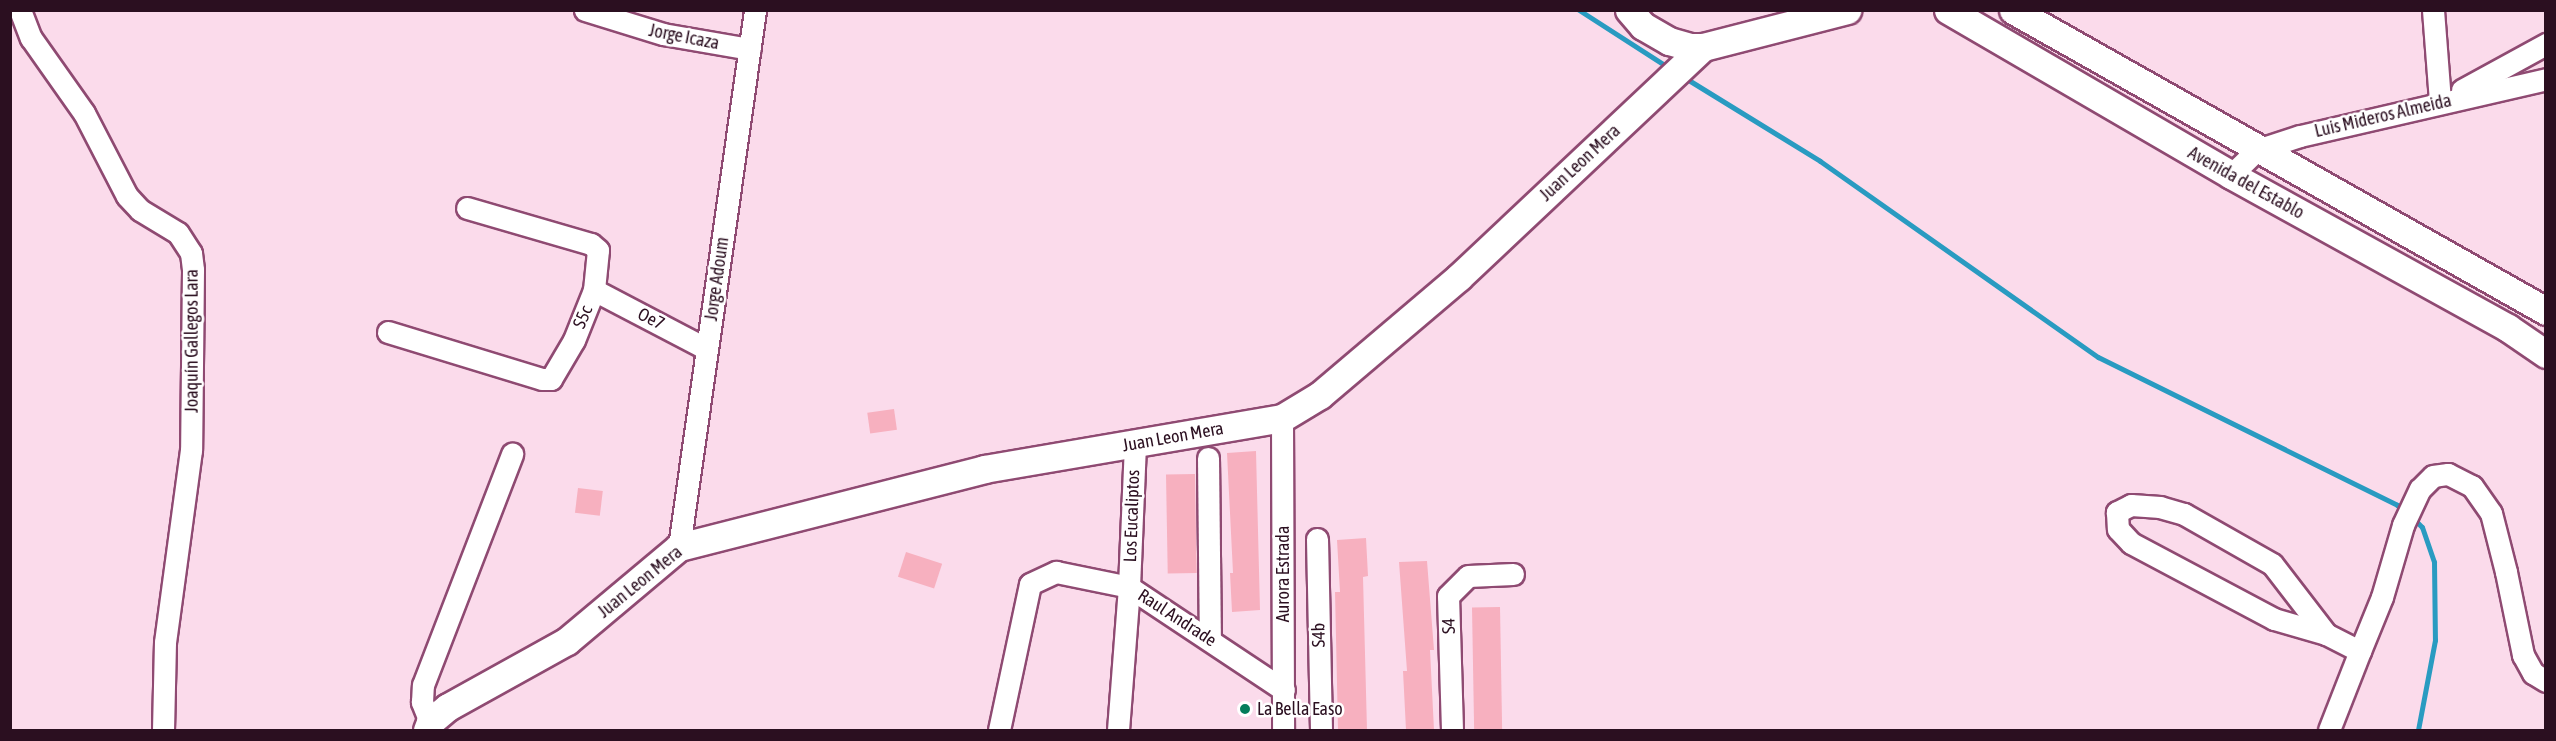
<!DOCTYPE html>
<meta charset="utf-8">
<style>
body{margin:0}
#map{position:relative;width:2556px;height:741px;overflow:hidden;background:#fbdbeb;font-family:"Asap Condensed",sans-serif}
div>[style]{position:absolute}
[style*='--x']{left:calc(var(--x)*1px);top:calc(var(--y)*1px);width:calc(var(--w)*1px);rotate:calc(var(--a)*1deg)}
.stream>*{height:5px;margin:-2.5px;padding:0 2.5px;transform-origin:2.5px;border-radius:2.5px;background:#299bc1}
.building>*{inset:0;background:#f7b0bf;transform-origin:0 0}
.roads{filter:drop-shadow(2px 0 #8f4a72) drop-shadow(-2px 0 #8f4a72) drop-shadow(0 2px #8f4a72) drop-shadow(0 -2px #8f4a72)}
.minor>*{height:21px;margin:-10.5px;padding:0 10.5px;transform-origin:10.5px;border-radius:10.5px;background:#fff}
.tertiary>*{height:27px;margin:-13.5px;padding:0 13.5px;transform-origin:13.5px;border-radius:13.5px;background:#fff}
.dots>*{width:16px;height:16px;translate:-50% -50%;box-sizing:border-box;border:3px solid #fff;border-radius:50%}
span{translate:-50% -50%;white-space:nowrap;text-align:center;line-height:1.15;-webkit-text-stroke:5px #fff;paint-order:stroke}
.street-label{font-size:18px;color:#2b0f20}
.poi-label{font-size:18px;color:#2b0f20}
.left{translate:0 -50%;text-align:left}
.frame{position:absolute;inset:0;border:12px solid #2b0f20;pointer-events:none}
</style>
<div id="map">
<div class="stream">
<div style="--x:1579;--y:10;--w:107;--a:32.8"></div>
<div style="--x:1682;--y:76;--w:162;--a:31.6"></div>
<div style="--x:1820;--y:161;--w:340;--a:35.2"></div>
<div style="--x:2098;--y:357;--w:334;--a:26.3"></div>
<div style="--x:2397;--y:505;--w:10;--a:37"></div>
<div style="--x:2412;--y:517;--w:14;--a:45"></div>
<div style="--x:2422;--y:527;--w:37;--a:71"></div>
<div style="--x:2434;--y:562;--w:78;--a:89.3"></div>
<div style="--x:2435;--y:640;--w:92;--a:100.7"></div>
</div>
<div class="building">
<div style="left:894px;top:409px;width:21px;height:27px;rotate:82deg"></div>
<div style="clip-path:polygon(1256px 451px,1260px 610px,1232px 612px,1230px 573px,1233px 573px,1227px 453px)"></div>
<div style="left:1195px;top:474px;width:99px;height:29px;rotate:89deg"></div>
<div style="left:578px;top:488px;width:25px;height:25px;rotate:7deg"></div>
<div style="clip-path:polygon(1366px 538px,1368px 576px,1363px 577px,1367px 730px,1338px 730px,1335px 592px,1340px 592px,1337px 540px)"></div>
<div style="left:906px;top:552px;width:38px;height:26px;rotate:18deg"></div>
<div style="clip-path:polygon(1427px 561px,1434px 650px,1430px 650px,1434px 730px,1406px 730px,1403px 671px,1407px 671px,1399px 562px)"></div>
<div style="left:1500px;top:607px;width:123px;height:28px;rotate:89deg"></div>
</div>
<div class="roads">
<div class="minor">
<div style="--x:20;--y:10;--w:30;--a:69"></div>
<div style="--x:31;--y:38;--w:92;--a:54.8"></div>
<div style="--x:84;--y:113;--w:93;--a:62.6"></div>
<div style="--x:127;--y:196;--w:19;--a:47"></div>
<div style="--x:140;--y:210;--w:44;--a:31.2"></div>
<div style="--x:178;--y:233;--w:24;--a:57"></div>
<div style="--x:191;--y:253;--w:17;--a:83"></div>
<div style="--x:193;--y:270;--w:180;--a:90.6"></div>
<div style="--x:191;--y:450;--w:194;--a:97.7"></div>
<div style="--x:165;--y:642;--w:88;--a:91.3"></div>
<div style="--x:585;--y:10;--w:82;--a:17.1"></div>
<div style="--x:663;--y:34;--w:88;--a:9.8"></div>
<div style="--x:2433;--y:10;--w:92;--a:85.6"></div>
<div style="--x:2462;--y:90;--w:96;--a:-28.7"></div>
<div style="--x:2231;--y:175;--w:36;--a:-44"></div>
<div style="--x:2257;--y:150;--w:45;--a:-18"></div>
<div style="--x:2300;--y:136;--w:253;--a:-13"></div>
<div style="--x:594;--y:290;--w:127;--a:27.6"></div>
<div style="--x:388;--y:332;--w:161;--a:17"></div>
<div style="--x:542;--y:379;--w:9;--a:0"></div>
<div style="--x:551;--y:379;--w:45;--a:-59.5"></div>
<div style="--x:574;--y:340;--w:54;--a:-68.2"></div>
<div style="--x:594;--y:290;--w:40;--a:-84.3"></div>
<div style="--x:598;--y:250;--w:9;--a:-139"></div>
<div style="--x:591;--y:244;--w:129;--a:-163.8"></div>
<div style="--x:1282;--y:418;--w:312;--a:89.8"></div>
<div style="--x:1208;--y:458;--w:182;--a:89.4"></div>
<div style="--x:1317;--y:539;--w:191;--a:88.8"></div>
<div style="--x:679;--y:547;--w:542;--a:-81.94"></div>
<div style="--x:2326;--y:634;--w:88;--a:-127.6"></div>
<div style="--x:2272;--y:564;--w:101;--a:-150.4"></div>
<div style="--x:2184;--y:514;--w:25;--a:-164"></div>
<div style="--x:2160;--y:507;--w:29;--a:-176"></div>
<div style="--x:2131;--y:505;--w:16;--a:153"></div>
<div style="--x:2117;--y:512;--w:17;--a:87"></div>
<div style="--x:2118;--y:529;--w:19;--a:47"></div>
<div style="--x:2131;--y:543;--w:162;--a:28"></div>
<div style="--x:2274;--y:619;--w:54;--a:16.1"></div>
<div style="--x:2326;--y:634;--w:38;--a:27"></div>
<div style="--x:2360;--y:651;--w:58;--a:-67.8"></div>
<div style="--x:2382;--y:597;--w:75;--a:-73.7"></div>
<div style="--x:2403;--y:525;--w:40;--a:-65"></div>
<div style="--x:2420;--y:489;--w:18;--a:-45"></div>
<div style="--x:2433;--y:476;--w:15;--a:-8"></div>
<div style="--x:2448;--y:474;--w:27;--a:27"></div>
<div style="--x:2472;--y:486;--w:33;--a:55"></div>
<div style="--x:2491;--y:513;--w:61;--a:75.7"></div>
<div style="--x:2506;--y:572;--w:85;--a:78.4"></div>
<div style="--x:2523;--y:655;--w:21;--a:61"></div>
<div style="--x:2533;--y:673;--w:15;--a:32"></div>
<div style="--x:430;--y:722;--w:22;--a:-112"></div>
<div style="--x:422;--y:702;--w:17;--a:-87"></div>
<div style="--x:423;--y:685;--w:248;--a:-68.9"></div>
<div style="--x:999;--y:730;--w:149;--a:-78"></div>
<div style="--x:1030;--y:584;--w:29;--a:-25"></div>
<div style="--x:1056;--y:572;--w:75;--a:11.6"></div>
<div style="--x:1129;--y:587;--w:186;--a:33.6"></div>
<div style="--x:1118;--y:730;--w:143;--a:-85.6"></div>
<div style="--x:1129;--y:587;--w:143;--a:-87.6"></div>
<div style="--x:1452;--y:730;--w:134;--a:-91.7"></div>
<div style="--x:1448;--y:596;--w:28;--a:-45"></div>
<div style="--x:1468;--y:576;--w:45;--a:-2.5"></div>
<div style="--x:2329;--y:730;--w:85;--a:-68.6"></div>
</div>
<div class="tertiary">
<div style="--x:1629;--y:10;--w:21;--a:49"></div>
<div style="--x:1643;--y:26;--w:30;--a:30"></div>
<div style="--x:1669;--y:41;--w:22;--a:16"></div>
<div style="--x:1690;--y:47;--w:13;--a:0"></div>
<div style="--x:1948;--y:10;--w:328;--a:30.2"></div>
<div style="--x:2231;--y:175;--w:316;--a:28.9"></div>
<div style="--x:2508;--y:328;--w:46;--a:34.4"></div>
<div style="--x:2013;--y:10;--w:612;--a:29.45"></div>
<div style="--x:427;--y:730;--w:9;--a:-69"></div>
<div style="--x:430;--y:722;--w:23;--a:-40"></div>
<div style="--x:448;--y:707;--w:136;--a:-29"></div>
<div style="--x:567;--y:641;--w:146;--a:-40"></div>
<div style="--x:679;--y:547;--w:315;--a:-14.3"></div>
<div style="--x:984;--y:469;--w:302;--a:-9.7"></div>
<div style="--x:1282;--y:418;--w:44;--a:-31.2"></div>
<div style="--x:1320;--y:395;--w:182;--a:-40.3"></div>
<div style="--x:1459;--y:277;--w:335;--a:-43.3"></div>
<div style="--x:1703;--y:47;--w:149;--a:-14.4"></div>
</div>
</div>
<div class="dots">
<div style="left:1245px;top:709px;background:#047d5b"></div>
</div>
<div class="street-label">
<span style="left:684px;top:37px;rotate:11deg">Jorge Icaza</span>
<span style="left:2383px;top:116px;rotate:-13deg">Luis Mideros Almeida</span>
<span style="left:1580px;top:163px;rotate:-43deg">Juan Leon Mera</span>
<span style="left:2246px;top:183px;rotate:29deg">Avenida del Establo</span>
<span style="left:717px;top:279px;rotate:-82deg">Jorge Adoum</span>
<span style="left:583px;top:317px;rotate:-67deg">S5c</span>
<span style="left:651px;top:319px;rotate:27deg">Oe7</span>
<span style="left:192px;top:341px;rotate:-90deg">Joaquín Gallegos Lara</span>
<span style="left:1173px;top:437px;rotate:-10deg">Juan Leon Mera</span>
<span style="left:1132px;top:516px;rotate:-88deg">Los Eucaliptos</span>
<span style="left:1283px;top:574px;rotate:-90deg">Aurora Estrada</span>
<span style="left:640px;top:582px;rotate:-39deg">Juan Leon Mera</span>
<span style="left:1177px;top:618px;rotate:33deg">Raul Andrade</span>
<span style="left:1449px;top:626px;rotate:-92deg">S4</span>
<span style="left:1319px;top:635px;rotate:-91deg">S4b</span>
</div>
<div class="poi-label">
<span class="left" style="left:1257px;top:709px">La Bella Easo</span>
</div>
<div class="frame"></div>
</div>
